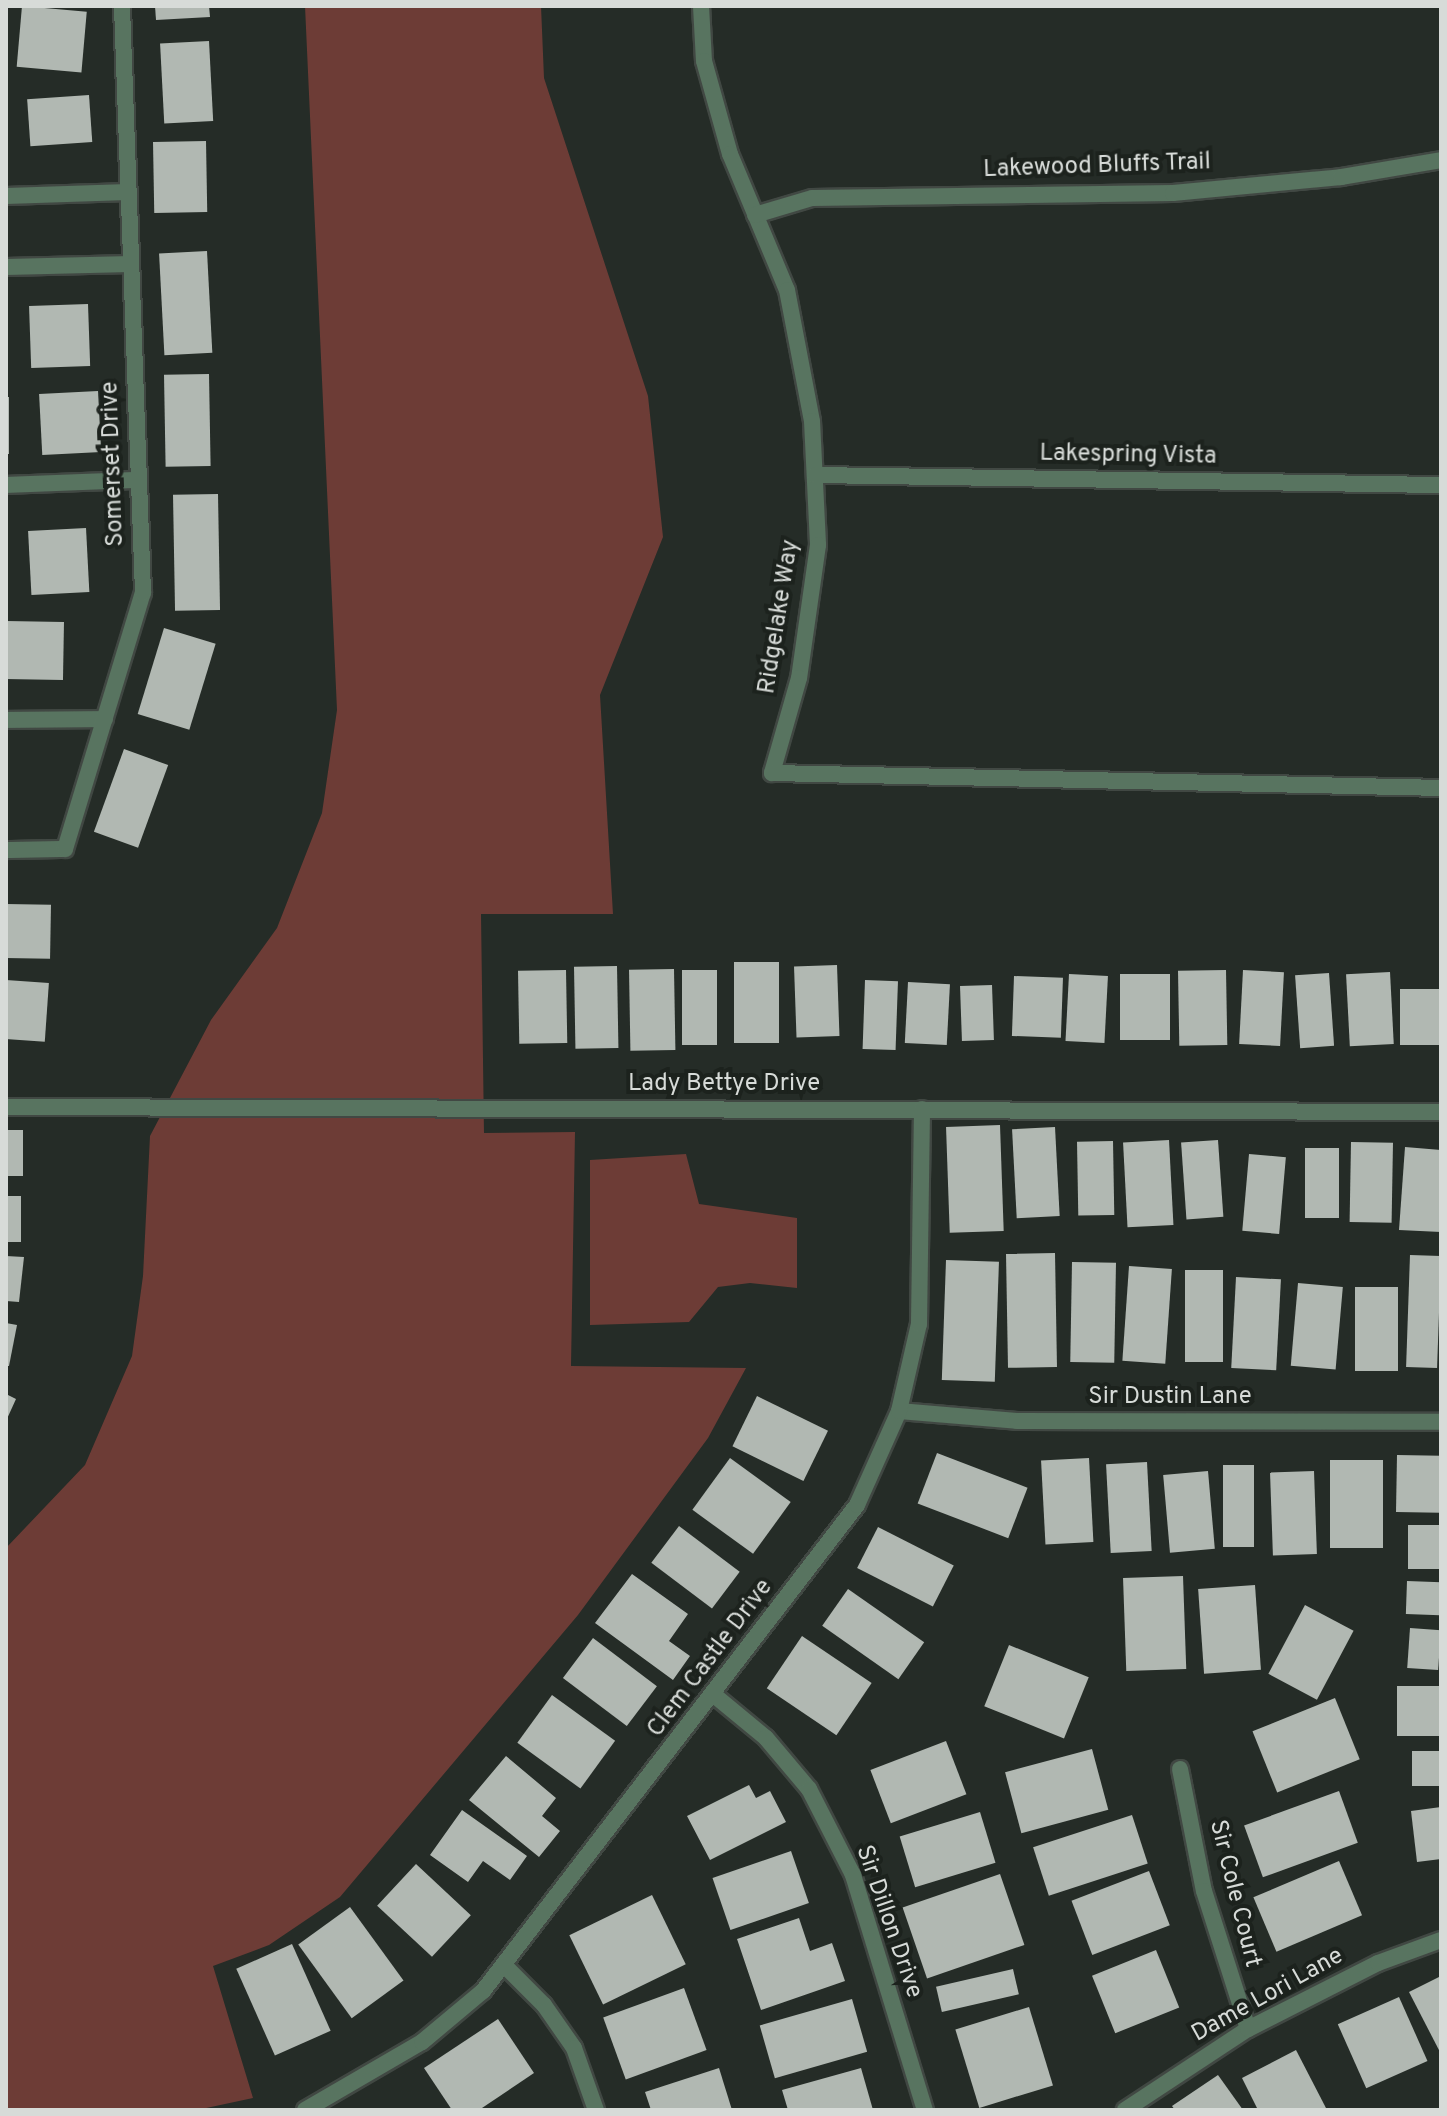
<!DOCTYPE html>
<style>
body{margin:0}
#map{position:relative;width:1447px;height:2116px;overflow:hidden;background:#252c27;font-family:Overpass,sans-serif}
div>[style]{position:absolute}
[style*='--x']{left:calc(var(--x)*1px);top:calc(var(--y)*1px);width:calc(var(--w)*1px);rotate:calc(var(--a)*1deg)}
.green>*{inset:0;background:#6d3c36}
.building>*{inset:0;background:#b1b8b2;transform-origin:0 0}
.roads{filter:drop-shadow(2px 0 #414843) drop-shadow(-2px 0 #414843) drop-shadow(0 2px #414843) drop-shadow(0 -2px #414843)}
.minor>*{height:16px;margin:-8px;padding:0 8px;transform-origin:8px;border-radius:8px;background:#587460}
span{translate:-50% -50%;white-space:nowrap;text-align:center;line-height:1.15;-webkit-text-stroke:8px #1c221d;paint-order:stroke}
.street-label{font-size:24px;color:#d7dbd8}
.frame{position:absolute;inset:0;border:8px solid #d7dbd8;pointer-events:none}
</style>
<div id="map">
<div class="green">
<div style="clip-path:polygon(305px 6px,541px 6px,544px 78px,648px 396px,663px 537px,600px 695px,613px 914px,481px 914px,484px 1133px,575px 1132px,571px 1366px,746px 1368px,708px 1438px,578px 1615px,340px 1897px,269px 1945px,213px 1966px,253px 2098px,197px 2110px,6px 2110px,6px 1548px,85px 1465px,132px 1356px,143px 1276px,150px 1136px,211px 1020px,277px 928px,322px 813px,337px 710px)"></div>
<div style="clip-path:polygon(686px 1154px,699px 1204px,797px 1218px,797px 1288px,750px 1283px,718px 1287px,689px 1322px,590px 1325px,590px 1160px)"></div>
</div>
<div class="building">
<div style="left:22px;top:6px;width:65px;height:61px;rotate:5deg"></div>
<div style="clip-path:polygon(155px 6px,209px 6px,210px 17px,156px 20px)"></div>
<div style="left:209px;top:41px;width:80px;height:49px;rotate:87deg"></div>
<div style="left:89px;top:95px;width:47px;height:62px;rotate:86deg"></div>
<div style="left:206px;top:141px;width:71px;height:53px;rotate:89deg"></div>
<div style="left:207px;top:251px;width:102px;height:48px;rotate:87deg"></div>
<div style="left:88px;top:304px;width:62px;height:59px;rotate:88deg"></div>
<div style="left:209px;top:374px;width:92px;height:45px;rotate:89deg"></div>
<div style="left:98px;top:391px;width:61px;height:59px;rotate:87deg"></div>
<div style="left:6px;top:397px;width:3px;height:57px"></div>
<div style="left:218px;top:494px;width:116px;height:45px;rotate:89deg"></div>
<div style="left:86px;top:528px;width:64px;height:58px;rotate:87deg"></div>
<div style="left:6px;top:621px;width:58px;height:58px;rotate:1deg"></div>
<div style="left:164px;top:628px;width:54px;height:90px;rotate:17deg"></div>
<div style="left:124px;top:749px;width:47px;height:88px;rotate:20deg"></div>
<div style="left:6px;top:904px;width:45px;height:54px;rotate:1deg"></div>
<div style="left:734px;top:962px;width:45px;height:81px"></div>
<div style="left:837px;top:965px;width:71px;height:43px;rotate:88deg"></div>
<div style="left:617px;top:966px;width:82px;height:43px;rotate:89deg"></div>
<div style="left:674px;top:969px;width:81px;height:45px;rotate:89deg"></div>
<div style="left:566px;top:970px;width:73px;height:48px;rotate:89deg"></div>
<div style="left:682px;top:970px;width:35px;height:75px"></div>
<div style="left:1226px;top:970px;width:75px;height:48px;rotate:89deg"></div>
<div style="left:1243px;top:970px;width:41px;height:74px;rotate:3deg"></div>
<div style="left:1390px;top:972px;width:72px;height:44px;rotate:87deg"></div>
<div style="left:1329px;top:973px;width:73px;height:34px;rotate:86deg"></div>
<div style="left:1069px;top:974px;width:39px;height:67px;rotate:3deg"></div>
<div style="left:1120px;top:974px;width:50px;height:66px"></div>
<div style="left:1014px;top:976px;width:49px;height:60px;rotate:2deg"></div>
<div style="left:6px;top:980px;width:43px;height:59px;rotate:4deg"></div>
<div style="left:865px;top:980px;width:33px;height:69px;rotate:2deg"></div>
<div style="left:908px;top:982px;width:42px;height:61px;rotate:3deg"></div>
<div style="left:992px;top:985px;width:55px;height:32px;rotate:88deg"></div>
<div style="left:1400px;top:989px;width:41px;height:56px"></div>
<div style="left:1000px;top:1125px;width:106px;height:54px;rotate:88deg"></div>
<div style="left:1055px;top:1127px;width:89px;height:43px;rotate:87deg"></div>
<div style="left:6px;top:1130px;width:17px;height:46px"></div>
<div style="left:1169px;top:1140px;width:85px;height:46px;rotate:87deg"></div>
<div style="left:1218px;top:1140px;width:77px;height:37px;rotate:86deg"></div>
<div style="left:1113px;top:1141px;width:74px;height:36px;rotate:89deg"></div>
<div style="left:1351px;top:1142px;width:42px;height:80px;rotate:1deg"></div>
<div style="clip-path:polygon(1405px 1147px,1441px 1150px,1441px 1232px,1399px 1230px)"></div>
<div style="left:1305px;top:1148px;width:34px;height:70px"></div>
<div style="left:1249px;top:1154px;width:37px;height:77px;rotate:5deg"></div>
<div style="left:6px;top:1196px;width:15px;height:46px"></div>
<div style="left:1055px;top:1253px;width:114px;height:49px;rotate:89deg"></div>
<div style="left:1410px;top:1255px;width:31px;height:112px;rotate:2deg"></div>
<div style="clip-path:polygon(6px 1256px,24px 1257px,19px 1302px,6px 1301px)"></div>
<div style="left:946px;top:1260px;width:53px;height:120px;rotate:2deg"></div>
<div style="left:1072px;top:1262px;width:44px;height:100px;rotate:1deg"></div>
<div style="left:1129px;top:1266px;width:43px;height:95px;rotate:4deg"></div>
<div style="left:1185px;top:1270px;width:38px;height:92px"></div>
<div style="left:1236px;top:1277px;width:45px;height:91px;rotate:3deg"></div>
<div style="left:1298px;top:1283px;width:45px;height:83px;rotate:5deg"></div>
<div style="left:1355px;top:1287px;width:43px;height:84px"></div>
<div style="clip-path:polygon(6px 1323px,17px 1325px,9px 1366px,6px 1366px)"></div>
<div style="clip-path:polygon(6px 1394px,16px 1399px,6px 1421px)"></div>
<div style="left:757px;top:1396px;width:79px;height:56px;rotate:26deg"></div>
<div style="left:937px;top:1453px;width:97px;height:54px;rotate:21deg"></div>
<div style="left:1397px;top:1455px;width:44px;height:57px;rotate:1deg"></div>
<div style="left:730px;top:1458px;width:75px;height:64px;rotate:36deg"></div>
<div style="left:1089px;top:1458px;width:84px;height:48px;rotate:87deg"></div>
<div style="left:1330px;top:1460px;width:53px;height:88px"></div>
<div style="left:1147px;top:1462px;width:89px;height:41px;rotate:87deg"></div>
<div style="left:1223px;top:1465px;width:31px;height:82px"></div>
<div style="left:1208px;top:1471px;width:78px;height:45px;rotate:85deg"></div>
<div style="left:1314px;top:1471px;width:83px;height:44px;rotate:88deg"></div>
<div style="left:1441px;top:1525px;width:44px;height:33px;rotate:90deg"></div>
<div style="left:679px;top:1526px;width:76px;height:46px;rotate:37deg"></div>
<div style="left:878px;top:1527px;width:85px;height:46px;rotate:27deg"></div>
<div style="clip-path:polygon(632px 1574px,688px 1614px,669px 1641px,690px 1656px,673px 1680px,595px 1623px)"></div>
<div style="left:1183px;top:1576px;width:93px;height:60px;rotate:88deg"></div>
<div style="left:1407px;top:1581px;width:34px;height:33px;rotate:2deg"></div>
<div style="left:1255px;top:1585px;width:85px;height:57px;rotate:86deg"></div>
<div style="left:848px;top:1589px;width:93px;height:45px;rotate:35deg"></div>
<div style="left:1305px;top:1605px;width:55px;height:78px;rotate:28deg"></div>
<div style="left:1410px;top:1628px;width:31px;height:40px;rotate:4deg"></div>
<div style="left:802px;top:1636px;width:84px;height:63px;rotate:34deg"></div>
<div style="left:593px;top:1638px;width:80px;height:50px;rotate:37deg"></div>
<div style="left:1009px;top:1645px;width:86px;height:66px;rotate:22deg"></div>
<div style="left:1397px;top:1686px;width:44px;height:50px"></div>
<div style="left:552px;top:1695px;width:78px;height:59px;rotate:36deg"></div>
<div style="left:1335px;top:1698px;width:66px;height:89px;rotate:68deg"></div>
<div style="left:946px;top:1741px;width:57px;height:81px;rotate:69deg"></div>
<div style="left:1092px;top:1749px;width:63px;height:90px;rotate:75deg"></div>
<div style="left:1412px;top:1751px;width:29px;height:35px"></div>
<div style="clip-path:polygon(506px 1756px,556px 1798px,542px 1816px,560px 1831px,539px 1857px,469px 1800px)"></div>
<div style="clip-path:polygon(749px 1785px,756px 1798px,770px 1791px,786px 1822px,710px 1860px,687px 1816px)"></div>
<div style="left:1339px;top:1791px;width:55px;height:101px;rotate:70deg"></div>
<div style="clip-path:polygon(1441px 1807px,1441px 1859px,1417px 1862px,1411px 1811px)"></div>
<div style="clip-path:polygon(462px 1810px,527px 1856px,510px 1880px,483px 1861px,468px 1882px,430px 1855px)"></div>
<div style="left:980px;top:1812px;width:53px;height:84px;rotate:73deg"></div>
<div style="left:1132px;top:1815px;width:51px;height:104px;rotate:72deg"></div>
<div style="left:791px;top:1851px;width:55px;height:83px;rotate:71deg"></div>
<div style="left:1339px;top:1861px;width:59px;height:93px;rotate:67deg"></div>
<div style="left:416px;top:1864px;width:75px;height:57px;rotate:43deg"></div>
<div style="left:1149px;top:1871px;width:58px;height:83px;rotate:69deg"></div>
<div style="left:1000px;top:1874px;width:75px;height:103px;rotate:71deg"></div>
<div style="left:652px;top:1895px;width:77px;height:92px;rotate:64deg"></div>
<div style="left:350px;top:1907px;width:91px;height:64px;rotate:54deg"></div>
<div style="clip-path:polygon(799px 1918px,810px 1951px,832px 1943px,845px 1981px,761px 2010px,737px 1939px)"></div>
<div style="left:292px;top:1944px;width:95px;height:61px;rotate:66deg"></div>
<div style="left:1156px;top:1950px;width:62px;height:69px;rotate:68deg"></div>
<div style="left:1013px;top:1969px;width:26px;height:79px;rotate:77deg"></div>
<div style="clip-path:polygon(1441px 1976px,1441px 2054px,1409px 1992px)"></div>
<div style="left:684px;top:1988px;width:66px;height:86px;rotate:70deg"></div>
<div style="left:1399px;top:1997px;width:70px;height:67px;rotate:66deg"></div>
<div style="left:852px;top:1999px;width:55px;height:96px;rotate:74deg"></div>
<div style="left:1029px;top:2007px;width:82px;height:77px;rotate:73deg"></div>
<div style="clip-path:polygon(498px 2019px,534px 2073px,479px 2110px,452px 2110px,424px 2068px)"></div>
<div style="clip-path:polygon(1296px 2050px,1327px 2110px,1258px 2110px,1242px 2078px)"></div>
<div style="clip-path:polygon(719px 2068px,732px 2110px,651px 2110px,645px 2092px)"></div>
<div style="clip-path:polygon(861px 2068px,873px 2110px,788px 2110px,782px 2090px)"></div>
<div style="clip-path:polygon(1218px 2075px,1243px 2110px,1175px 2110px,1172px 2106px)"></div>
</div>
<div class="roads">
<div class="minor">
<div style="--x:701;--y:6;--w:55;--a:86.9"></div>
<div style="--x:704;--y:61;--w:97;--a:74.4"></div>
<div style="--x:730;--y:154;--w:147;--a:67.3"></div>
<div style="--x:787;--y:290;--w:133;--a:79.2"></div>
<div style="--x:812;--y:421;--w:124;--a:87.2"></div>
<div style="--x:818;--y:545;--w:134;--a:98.1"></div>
<div style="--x:799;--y:678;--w:99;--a:105.9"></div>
<div style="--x:772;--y:773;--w:669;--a:1.28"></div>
<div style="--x:6;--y:196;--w:122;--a:-1.9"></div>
<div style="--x:755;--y:215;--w:59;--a:-16.6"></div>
<div style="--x:812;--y:198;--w:361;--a:-0.8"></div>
<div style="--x:1173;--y:193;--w:169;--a:-5.4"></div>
<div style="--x:1341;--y:177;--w:101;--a:-9.6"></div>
<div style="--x:6;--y:267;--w:125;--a:-1.4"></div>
<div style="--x:815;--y:475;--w:626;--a:0.92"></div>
<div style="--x:6;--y:485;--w:133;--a:-2.2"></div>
<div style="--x:6;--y:720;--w:99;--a:-0.6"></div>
<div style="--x:6;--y:850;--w:59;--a:-1"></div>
<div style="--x:65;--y:849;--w:268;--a:-73.1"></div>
<div style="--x:143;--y:593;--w:587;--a:-92.05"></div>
<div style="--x:6;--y:1107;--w:1435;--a:0.2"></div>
<div style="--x:899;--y:1411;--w:118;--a:4.8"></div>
<div style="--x:1017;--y:1421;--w:424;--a:0.1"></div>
<div style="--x:714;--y:1695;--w:67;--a:39.6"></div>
<div style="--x:766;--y:1738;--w:67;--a:49.9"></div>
<div style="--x:809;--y:1789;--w:97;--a:62.9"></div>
<div style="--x:853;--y:1875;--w:246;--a:73"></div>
<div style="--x:1180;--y:1769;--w:124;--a:78.9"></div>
<div style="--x:1204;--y:1891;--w:145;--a:72.3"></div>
<div style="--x:504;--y:1965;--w:57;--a:45"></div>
<div style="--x:544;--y:2005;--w:52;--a:55.1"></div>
<div style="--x:574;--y:2048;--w:66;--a:70.5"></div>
<div style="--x:305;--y:2110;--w:135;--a:-30.2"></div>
<div style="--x:422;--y:2042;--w:80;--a:-39.9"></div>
<div style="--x:483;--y:1991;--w:613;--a:-52.42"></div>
<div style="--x:857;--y:1505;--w:103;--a:-65.9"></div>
<div style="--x:899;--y:1411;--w:89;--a:-77.1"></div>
<div style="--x:919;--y:1324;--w:215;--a:-89.2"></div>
<div style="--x:1125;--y:2110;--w:147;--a:-33.4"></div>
<div style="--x:1248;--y:2029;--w:146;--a:-26.9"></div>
<div style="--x:1378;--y:1963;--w:67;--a:-20.1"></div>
</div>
</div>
<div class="street-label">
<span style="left:1097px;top:167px;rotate:-2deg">Lakewood Bluffs Trail</span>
<span style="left:1128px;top:456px;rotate:1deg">Lakespring Vista</span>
<span style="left:114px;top:464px;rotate:-92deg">Somerset Drive</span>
<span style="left:780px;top:617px;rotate:-81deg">Ridgelake Way</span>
<span style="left:724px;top:1085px">Lady Bettye Drive</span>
<span style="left:1170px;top:1398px">Sir Dustin Lane</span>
<span style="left:711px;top:1659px;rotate:-53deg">Clem Castle Drive</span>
<span style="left:1234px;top:1894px;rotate:76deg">Sir Cole Court</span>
<span style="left:888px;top:1922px;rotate:71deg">Sir Dillon Drive</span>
<span style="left:1268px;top:1996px;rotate:-29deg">Dame Lori Lane</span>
</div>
<div class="frame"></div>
</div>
